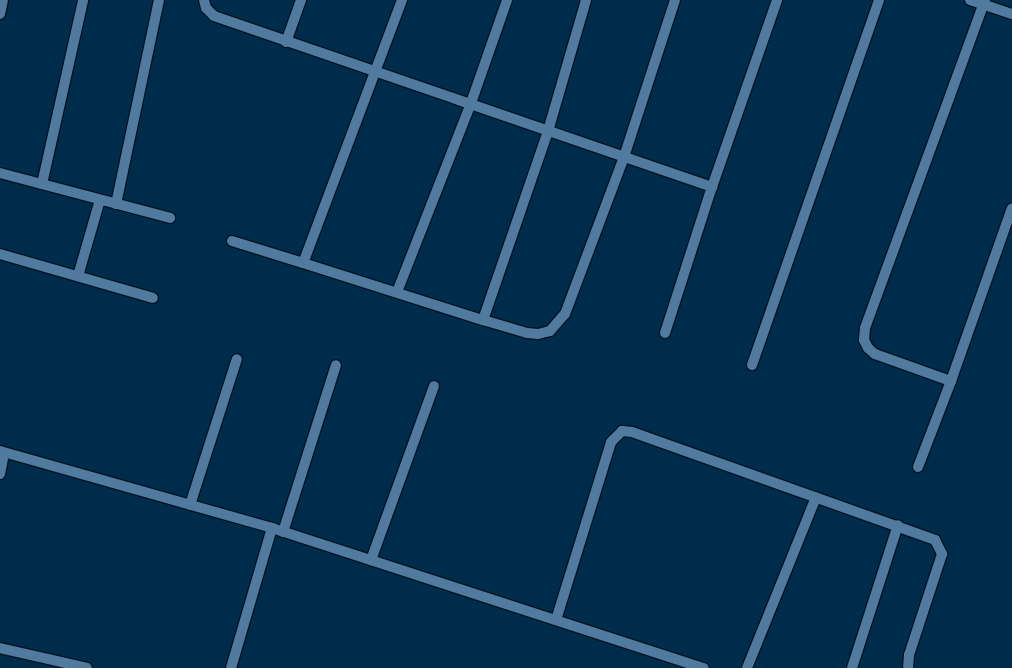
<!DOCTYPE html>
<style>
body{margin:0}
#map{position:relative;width:1012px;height:668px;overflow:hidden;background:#002c4b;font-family:"PT Sans",sans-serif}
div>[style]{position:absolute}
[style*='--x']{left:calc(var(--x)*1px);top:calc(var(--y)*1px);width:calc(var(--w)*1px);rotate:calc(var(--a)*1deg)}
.roads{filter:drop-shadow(1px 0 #011424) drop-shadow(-1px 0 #011424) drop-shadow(0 1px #011424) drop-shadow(0 -1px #011424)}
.minor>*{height:10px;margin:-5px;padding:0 5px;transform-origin:5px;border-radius:5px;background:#507b9e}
span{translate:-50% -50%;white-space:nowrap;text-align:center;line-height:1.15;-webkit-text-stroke:3px #002c4b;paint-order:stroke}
</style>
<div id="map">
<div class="roads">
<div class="minor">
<div style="--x:204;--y:0;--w:8;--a:76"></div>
<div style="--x:206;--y:8;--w:11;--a:45"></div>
<div style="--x:214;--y:16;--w:527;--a:18.95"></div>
<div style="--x:402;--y:0;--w:281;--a:110.6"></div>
<div style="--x:303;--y:263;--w:189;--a:17.6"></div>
<div style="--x:483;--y:320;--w:200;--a:-71"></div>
<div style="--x:548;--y:131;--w:136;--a:-73.8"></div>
<div style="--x:970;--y:0;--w:44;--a:18.4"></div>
<div style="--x:985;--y:0;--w:349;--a:110.1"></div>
<div style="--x:865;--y:328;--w:12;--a:95"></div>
<div style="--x:864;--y:340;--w:9;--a:63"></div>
<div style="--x:868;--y:348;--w:9;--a:41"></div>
<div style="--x:875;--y:354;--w:81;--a:19.6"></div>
<div style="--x:951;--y:381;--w:183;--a:-70.6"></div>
<div style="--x:0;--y:14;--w:14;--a:-78"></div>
<div style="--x:286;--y:42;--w:45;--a:-70.3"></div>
<div style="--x:0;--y:173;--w:176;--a:14.8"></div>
<div style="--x:42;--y:184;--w:189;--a:-77.4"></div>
<div style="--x:116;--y:204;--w:208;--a:-78.1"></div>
<div style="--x:232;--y:241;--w:74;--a:17.2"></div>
<div style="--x:0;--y:254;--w:159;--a:16"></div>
<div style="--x:78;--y:276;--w:79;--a:-73.9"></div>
<div style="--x:397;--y:292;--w:203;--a:-68.6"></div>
<div style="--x:471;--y:103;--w:109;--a:-70.7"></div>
<div style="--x:483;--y:320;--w:46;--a:16.5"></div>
<div style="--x:527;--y:333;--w:11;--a:5"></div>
<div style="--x:538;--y:334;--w:12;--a:-14"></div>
<div style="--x:550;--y:331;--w:23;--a:-49"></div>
<div style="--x:565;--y:314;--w:168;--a:-69.4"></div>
<div style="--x:624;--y:157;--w:165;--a:-72"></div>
<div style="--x:665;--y:333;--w:153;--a:-72.2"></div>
<div style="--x:712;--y:187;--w:198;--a:-70.8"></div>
<div style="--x:752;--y:365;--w:386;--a:-70.8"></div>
<div style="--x:0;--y:451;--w:283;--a:15.8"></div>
<div style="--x:272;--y:528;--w:454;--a:18"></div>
<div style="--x:918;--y:467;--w:92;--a:-69"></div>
<div style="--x:0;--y:474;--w:21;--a:-79"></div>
<div style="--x:190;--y:505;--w:153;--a:-72.2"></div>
<div style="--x:283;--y:532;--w:175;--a:-72.4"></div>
<div style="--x:371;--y:560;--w:185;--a:-70.1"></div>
<div style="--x:556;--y:620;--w:186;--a:-72.8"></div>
<div style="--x:611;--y:442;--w:16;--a:-45"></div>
<div style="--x:622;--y:431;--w:10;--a:6"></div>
<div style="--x:632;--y:432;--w:322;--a:19.6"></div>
<div style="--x:935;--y:540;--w:16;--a:63"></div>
<div style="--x:942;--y:554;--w:106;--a:108.1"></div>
<div style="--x:909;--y:655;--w:13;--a:94"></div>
<div style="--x:0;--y:648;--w:89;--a:12.9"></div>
<div style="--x:231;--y:668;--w:146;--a:-73.7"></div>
<div style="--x:747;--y:668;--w:184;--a:-68"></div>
<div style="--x:852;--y:668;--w:150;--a:-72.2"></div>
</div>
</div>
</div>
